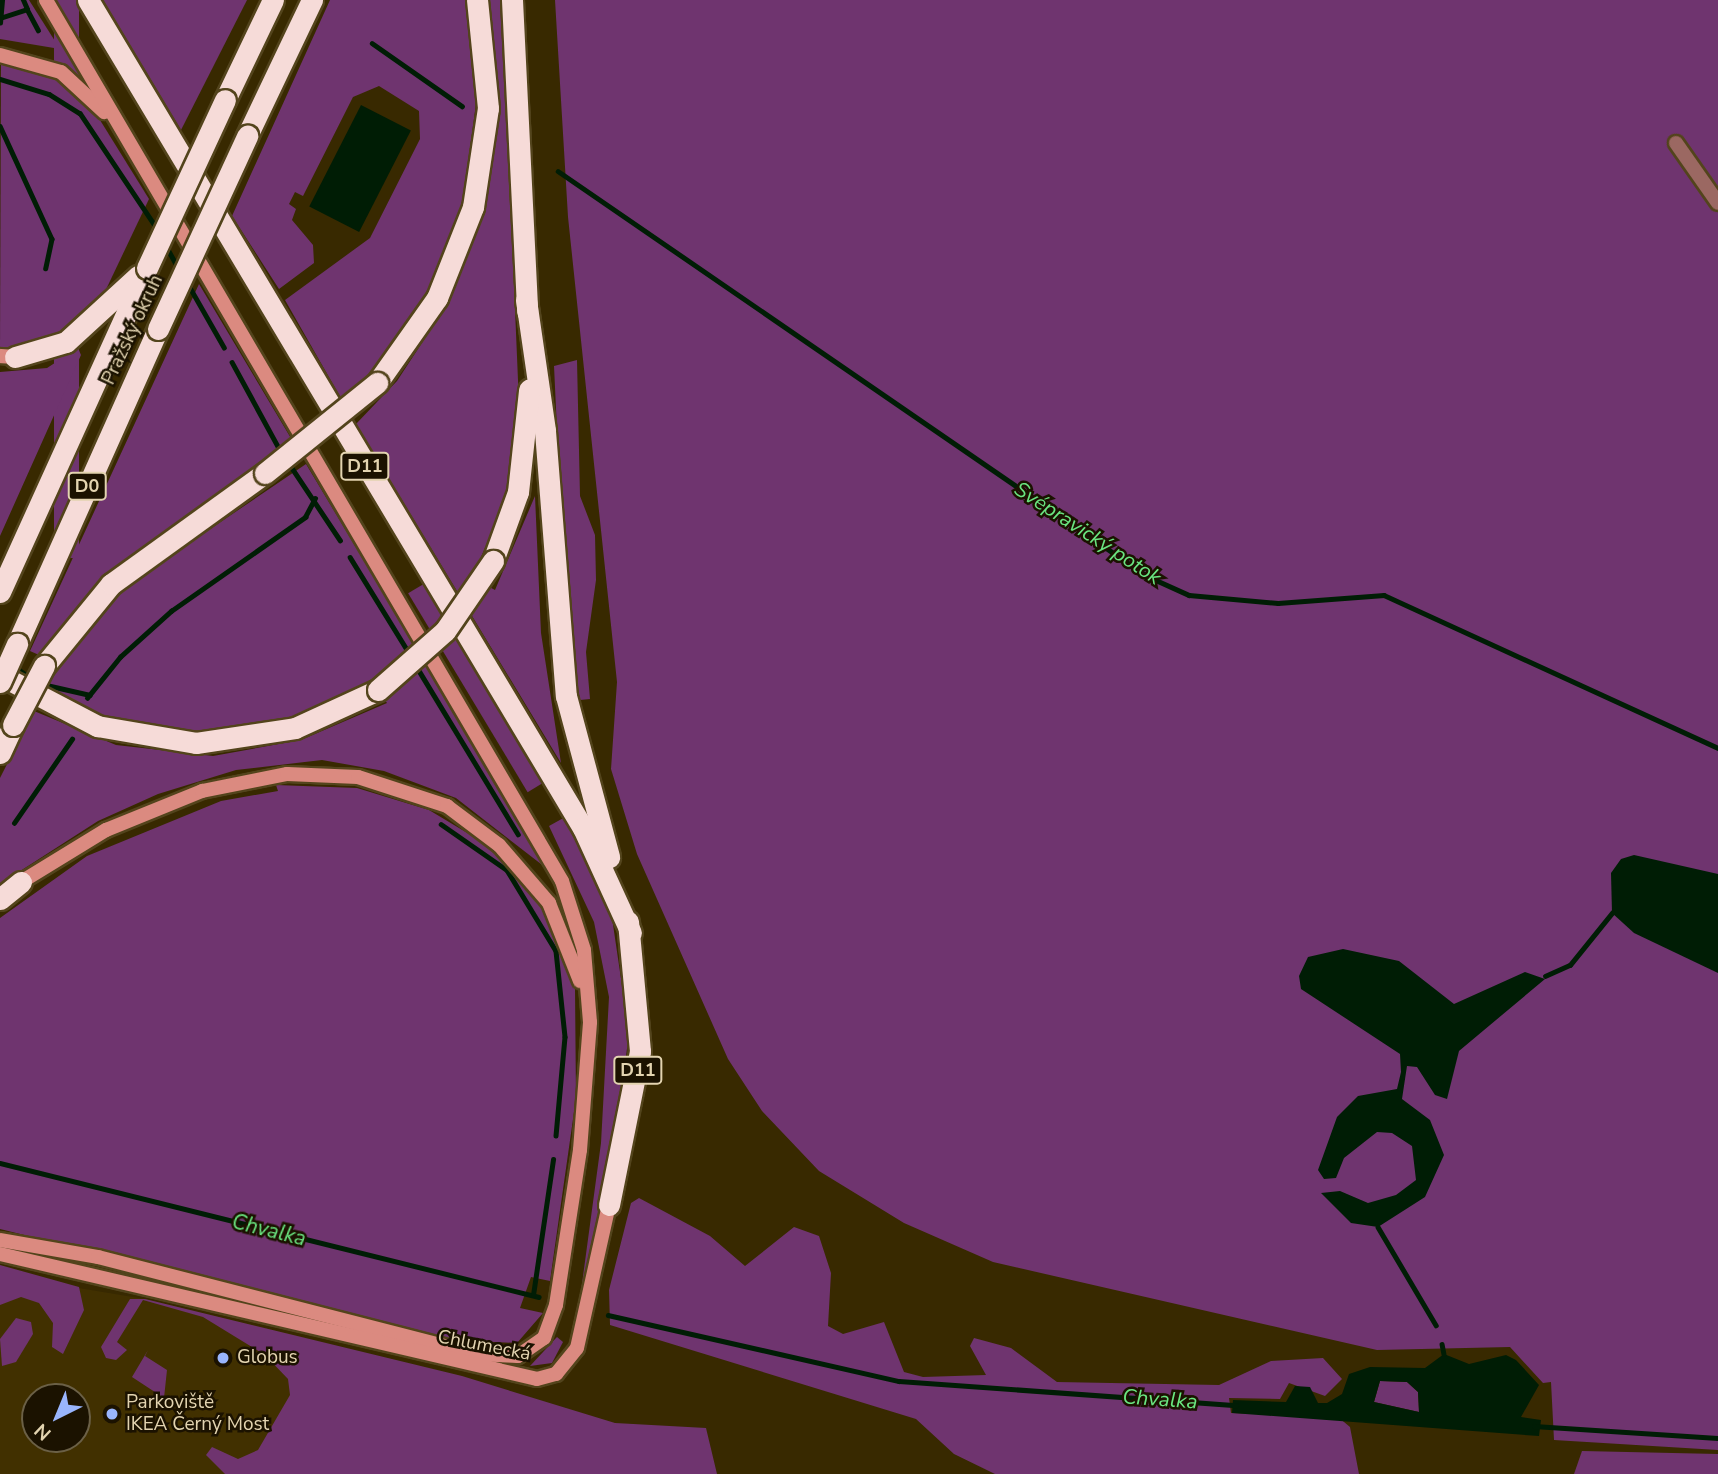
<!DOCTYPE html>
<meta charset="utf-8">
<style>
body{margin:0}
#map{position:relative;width:1718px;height:1474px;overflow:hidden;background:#382900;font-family:"Nunito Sans",sans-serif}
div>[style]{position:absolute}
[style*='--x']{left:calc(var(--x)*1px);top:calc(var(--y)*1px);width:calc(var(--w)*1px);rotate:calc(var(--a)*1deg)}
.built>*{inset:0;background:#413000}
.green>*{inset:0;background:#6f346f;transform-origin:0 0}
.water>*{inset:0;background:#001d05;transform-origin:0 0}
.stream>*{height:4.5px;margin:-2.25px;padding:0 2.25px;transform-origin:2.25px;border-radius:2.25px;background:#001d05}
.roads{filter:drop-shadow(2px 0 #53441c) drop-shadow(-2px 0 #53441c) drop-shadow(0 2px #53441c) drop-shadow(0 -2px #53441c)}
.minor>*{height:14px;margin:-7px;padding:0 7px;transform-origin:7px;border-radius:7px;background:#9b6862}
.secondary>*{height:14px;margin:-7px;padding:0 7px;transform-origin:7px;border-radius:7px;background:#db8a80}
.motorway>*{height:21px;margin:-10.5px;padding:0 10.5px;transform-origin:10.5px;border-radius:10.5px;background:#f6dbd8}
.bridges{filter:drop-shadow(2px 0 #53441c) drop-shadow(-2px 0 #53441c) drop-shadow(0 2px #53441c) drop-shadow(0 -2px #53441c)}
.motorway-bridge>*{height:21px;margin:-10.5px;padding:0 10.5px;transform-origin:10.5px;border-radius:10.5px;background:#f6dbd8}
.dots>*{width:19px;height:19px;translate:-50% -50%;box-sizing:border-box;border:4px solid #1b1200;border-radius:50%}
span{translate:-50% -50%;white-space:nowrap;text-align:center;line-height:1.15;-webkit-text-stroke:5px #1b1200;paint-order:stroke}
.shield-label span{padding:2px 5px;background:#1b1200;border:2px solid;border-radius:5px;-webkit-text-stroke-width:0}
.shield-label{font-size:18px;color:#e3d4b0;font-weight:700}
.street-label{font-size:19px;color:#e3d4b0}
.poi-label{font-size:19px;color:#e3d4b0}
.left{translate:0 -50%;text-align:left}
.water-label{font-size:21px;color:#6ae680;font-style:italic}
.north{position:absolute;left:21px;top:1383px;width:70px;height:70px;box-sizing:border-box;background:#1b1200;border:2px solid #6b6046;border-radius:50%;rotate:223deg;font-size:19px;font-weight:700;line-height:28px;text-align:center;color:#e3d4b0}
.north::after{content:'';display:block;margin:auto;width:24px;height:32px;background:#99b5fd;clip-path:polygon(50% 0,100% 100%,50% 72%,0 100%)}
</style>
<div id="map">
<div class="built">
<div style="clip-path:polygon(evenodd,0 1275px,145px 1299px,306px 1338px,300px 1393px,251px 1474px,0 1474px,0 1275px,35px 1397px,77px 1397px,77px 1439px,35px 1439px,35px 1397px)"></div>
</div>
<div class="green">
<div style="clip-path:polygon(0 0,29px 0,60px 49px,0 39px)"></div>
<div style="left:54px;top:0;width:25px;height:558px"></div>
<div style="clip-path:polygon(103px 0,247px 0,181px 130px)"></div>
<div style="clip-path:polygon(330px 0,466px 0,478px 89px,461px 214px,432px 286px,370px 376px,342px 400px,285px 300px,370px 238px,420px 139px,419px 111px,379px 86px,353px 97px,303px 196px,295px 192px,289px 204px,296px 209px,292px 220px,313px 245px,314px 263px,279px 289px,232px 216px)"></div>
<div style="clip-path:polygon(487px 0,502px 0,519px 404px,507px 497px,472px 578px,495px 590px,535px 496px,541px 633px,561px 763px,356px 424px,397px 381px,435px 323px,481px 219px,499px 105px)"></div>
<div style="clip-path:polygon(555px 0,1718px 0,1718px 1450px,1554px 1440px,1551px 1382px,1543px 1383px,1510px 1347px,1377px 1350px,993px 1262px,904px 1223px,819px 1171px,762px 1111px,728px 1059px,637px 854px,611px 769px,617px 682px,568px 217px)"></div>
<div style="clip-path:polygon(1px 62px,52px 76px,95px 112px,149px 199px,101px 300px,66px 333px,14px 350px,0 348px)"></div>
<div style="clip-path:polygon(199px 284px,292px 440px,107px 573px,39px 655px,30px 651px)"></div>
<div style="clip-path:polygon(78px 348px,81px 355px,0 536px,0 372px,47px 368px)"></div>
<div style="clip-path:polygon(577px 360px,580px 496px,595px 535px,596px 580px,586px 652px,590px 699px,580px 700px,566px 621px,554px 366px)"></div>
<div style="clip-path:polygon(306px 464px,550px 871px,456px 798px,384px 771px,322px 760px,236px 770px,158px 794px,98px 821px,0 884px,0 778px,34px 711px,116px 745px,213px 756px,301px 740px,387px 703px,371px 681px,286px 721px,191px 733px,96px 716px,44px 693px,63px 655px,119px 591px)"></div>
<div style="left:427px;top:582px;width:232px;height:22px;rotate:59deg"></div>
<div style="clip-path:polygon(276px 785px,357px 788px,429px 810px,494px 849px,546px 910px,575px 988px,576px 1098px,550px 1281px,531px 1277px,520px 1308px,543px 1313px,517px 1343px,452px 1340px,0 1229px,0 918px,87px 856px,221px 801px,278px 791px)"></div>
<div style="clip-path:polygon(567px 816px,611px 911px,629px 1033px,616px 1134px,581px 1291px,601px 1143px,609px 997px,594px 922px,549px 826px)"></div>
<div style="clip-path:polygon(639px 1198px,710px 1236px,745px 1266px,794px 1227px,819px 1236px,831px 1273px,828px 1326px,843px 1334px,884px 1322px,904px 1372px,923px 1377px,986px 1375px,970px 1346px,974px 1338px,1011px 1348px,1057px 1382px,1219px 1385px,1271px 1361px,1323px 1358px,1342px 1379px,1325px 1396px,1289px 1383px,1280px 1399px,1229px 1398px,1231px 1413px,1338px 1417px,1350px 1427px,1359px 1474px,995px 1474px,954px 1454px,916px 1419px,610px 1325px,609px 1290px,631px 1203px)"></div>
<div style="clip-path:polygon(0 1265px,79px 1287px,84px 1310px,63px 1354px,52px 1347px,53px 1323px,39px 1303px,21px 1297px,0 1305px)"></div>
<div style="clip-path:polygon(130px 1299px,145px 1299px,462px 1376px,615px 1423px,706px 1428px,717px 1474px,225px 1474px,206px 1455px,212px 1447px,238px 1459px,258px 1450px,290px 1395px,288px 1379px,265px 1355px,203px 1317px,143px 1300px,117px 1342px,127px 1350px,116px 1360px,106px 1358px,101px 1347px)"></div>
<div style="clip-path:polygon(16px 1318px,31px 1322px,33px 1334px,16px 1362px,2px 1366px,0 1339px)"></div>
<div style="clip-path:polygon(557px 1337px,563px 1342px,552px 1363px,530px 1366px)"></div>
<div style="clip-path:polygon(148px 1350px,145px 1356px,167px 1370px,164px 1398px,132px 1377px)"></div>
<div style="clip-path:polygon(1380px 1381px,1407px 1382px,1418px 1392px,1419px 1412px,1374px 1402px)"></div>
<div style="clip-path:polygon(1582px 1451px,1718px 1454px,1718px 1474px,1574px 1474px)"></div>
</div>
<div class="water">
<div style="left:361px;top:105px;width:56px;height:114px;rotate:27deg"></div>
<div style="clip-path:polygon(1634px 855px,1718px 874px,1718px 973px,1634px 933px,1612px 913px,1611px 873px,1621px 859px)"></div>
<div style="clip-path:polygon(1343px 949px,1399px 961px,1454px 1004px,1525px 972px,1545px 979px,1459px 1051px,1447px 1099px,1435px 1095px,1417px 1067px,1407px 1066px,1402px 1099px,1430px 1120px,1444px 1155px,1425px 1197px,1378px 1227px,1351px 1223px,1321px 1193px,1340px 1191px,1368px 1203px,1396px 1195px,1416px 1180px,1412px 1146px,1392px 1133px,1377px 1132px,1344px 1158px,1336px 1178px,1324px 1179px,1318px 1170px,1337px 1117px,1358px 1096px,1397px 1089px,1401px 1072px,1400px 1054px,1301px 989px,1299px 976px,1308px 957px)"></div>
<div style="clip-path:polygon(evenodd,1444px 1354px,1469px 1364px,1506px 1355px,1516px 1360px,1539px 1385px,1521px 1417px,1541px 1420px,1539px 1436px,1232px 1413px,1233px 1400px,1286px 1402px,1295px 1386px,1310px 1387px,1318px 1403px,1327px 1403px,1342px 1394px,1349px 1374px,1370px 1367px,1425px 1368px,1444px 1354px,1380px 1381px,1407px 1382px,1418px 1392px,1419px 1412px,1374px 1402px,1380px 1381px)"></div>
</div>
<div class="stream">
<div style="--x:27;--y:9;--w:24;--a:62"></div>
<div style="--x:0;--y:18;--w:28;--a:-18"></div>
<div style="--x:27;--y:9;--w:10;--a:-114"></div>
<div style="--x:0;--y:23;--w:23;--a:-85"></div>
<div style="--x:372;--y:43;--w:110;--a:35"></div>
<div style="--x:0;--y:79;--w:51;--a:17"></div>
<div style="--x:49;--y:94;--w:36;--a:32"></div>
<div style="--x:80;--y:113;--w:141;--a:56.3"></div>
<div style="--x:0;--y:126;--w:124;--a:65.3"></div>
<div style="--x:52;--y:239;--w:30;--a:102"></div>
<div style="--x:558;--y:171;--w:715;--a:34.51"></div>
<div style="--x:1147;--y:576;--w:46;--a:24.3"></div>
<div style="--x:1189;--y:595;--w:89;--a:5.1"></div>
<div style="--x:1278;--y:603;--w:106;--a:-4.3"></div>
<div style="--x:1384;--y:595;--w:367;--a:24.6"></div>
<div style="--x:165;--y:244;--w:26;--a:61"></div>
<div style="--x:188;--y:284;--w:73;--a:60.3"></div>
<div style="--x:232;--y:362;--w:102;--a:61.4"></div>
<div style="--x:288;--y:462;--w:94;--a:56.3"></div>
<div style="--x:350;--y:557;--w:113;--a:58.4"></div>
<div style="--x:415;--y:664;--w:199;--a:58.8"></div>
<div style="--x:15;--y:667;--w:19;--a:35"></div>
<div style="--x:42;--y:684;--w:49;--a:12.9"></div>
<div style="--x:87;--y:698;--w:53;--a:-51.2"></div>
<div style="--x:120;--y:657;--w:69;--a:-42"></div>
<div style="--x:171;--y:611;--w:164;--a:-35"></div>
<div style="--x:305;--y:517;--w:21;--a:-62"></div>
<div style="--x:14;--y:823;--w:102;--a:-55.4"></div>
<div style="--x:441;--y:824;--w:80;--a:34.9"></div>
<div style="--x:507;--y:870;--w:95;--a:58.8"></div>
<div style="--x:556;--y:951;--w:86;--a:84"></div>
<div style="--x:565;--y:1037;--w:99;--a:95.2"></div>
<div style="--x:1545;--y:976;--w:27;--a:-24"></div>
<div style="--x:1570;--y:965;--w:67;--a:-51.1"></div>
<div style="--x:0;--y:1163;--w:555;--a:13.96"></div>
<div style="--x:1378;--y:1227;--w:114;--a:59.4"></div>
<div style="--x:533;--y:1295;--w:137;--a:-81.6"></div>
<div style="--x:608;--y:1315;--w:298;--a:12.8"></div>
<div style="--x:899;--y:1381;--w:338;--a:4.1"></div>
<div style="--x:1442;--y:1344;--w:10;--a:79"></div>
<div style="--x:1534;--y:1426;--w:184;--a:3.7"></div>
</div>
<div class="roads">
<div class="minor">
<div style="--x:1676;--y:143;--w:73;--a:55"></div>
</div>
<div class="secondary">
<div style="--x:0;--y:55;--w:63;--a:15.6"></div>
<div style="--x:61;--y:72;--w:59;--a:42.9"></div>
<div style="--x:0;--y:356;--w:15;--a:4"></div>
<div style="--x:21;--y:882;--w:100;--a:-31.5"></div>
<div style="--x:106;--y:830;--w:104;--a:-22.1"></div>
<div style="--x:202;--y:791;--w:87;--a:-11.3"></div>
<div style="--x:287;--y:774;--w:71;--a:2.4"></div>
<div style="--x:358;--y:777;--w:94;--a:18"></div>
<div style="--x:447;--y:806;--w:65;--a:36.9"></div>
<div style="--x:499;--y:845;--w:77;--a:49.2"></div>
<div style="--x:549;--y:903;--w:84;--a:68.3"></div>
<div style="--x:0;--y:1240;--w:99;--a:9.8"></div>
<div style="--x:98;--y:1257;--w:389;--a:14.4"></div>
<div style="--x:475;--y:1354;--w:43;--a:2.7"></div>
<div style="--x:518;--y:1356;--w:32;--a:-35"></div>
<div style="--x:544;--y:1338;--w:35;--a:-70"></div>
<div style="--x:556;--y:1305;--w:157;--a:-81.2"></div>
<div style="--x:580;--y:1150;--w:128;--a:-85.5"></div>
<div style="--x:590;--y:1022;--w:72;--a:-94.8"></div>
<div style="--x:584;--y:950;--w:72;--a:-107.7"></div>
<div style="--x:562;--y:881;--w:1021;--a:-120.36"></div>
<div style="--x:0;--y:1254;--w:551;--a:13.1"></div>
<div style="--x:537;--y:1379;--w:20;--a:-15"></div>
<div style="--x:556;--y:1374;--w:33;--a:-51"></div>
<div style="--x:577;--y:1348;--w:147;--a:-77.4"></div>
</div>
<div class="motorway">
<div style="--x:88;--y:0;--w:965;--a:59.13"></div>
<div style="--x:583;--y:828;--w:115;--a:65.4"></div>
<div style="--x:512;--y:0;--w:312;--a:87.2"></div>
<div style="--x:225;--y:100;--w:111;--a:-64.4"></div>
<div style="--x:247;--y:136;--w:151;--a:-64.5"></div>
<div style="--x:526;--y:300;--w:132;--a:81.7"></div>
<div style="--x:545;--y:431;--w:266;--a:85.5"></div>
<div style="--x:566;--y:696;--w:167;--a:75"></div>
<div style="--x:15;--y:357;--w:53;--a:-16.4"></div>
<div style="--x:66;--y:342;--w:98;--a:-42.5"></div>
<div style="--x:377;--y:383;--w:104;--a:-54.8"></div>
<div style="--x:437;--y:298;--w:98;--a:-68.4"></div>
<div style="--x:473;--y:207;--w:100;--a:-81.4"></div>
<div style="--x:488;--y:108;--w:109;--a:-95.8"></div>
<div style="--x:493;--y:561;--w:73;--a:-70.1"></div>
<div style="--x:518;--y:492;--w:103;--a:-83.8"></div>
<div style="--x:0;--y:592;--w:356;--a:-65.6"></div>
<div style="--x:17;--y:644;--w:345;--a:-65.9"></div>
<div style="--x:44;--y:666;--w:106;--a:-50.7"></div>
<div style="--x:111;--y:584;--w:190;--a:-35.8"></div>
<div style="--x:0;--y:675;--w:110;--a:27.7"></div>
<div style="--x:97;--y:726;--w:100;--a:9.7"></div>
<div style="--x:196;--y:743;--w:100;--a:-8.6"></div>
<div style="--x:295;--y:728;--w:91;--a:-24.6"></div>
<div style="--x:0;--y:753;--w:31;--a:-65"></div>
<div style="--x:0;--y:899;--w:27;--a:-39"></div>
<div style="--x:609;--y:1205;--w:157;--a:-78.6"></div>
<div style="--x:640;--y:1051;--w:130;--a:-95.3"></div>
</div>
</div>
<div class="bridges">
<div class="motorway-bridge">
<div style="--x:147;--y:268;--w:185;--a:-65.1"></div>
<div style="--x:158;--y:329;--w:213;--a:-65.2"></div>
<div style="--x:265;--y:473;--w:144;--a:-38.8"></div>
<div style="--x:0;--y:682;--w:42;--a:-65.9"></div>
<div style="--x:378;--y:690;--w:89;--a:-41.4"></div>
<div style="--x:445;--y:631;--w:85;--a:-55.6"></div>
<div style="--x:13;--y:725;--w:67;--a:-62.3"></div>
</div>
</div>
<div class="dots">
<div style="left:223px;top:1358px;background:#99b5fd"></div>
<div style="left:112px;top:1414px;background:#99b5fd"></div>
</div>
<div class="shield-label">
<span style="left:365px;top:466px">D11</span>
<span style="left:87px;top:486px">D0</span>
<span style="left:638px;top:1070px">D11</span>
</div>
<div class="street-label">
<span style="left:133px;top:330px;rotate:-65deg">Pražský okruh</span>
<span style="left:484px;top:1346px;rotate:11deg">Chlumecká</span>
</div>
<div class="poi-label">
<span class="left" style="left:237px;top:1358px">Globus</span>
<span class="left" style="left:126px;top:1414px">Parkoviště<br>IKEA Černý Most</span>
</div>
<div class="water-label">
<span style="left:1088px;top:533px;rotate:33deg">Svépravický potok</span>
<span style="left:269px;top:1230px;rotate:14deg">Chvalka</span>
<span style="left:1160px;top:1399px;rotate:4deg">Chvalka</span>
</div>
<div class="north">N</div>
</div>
